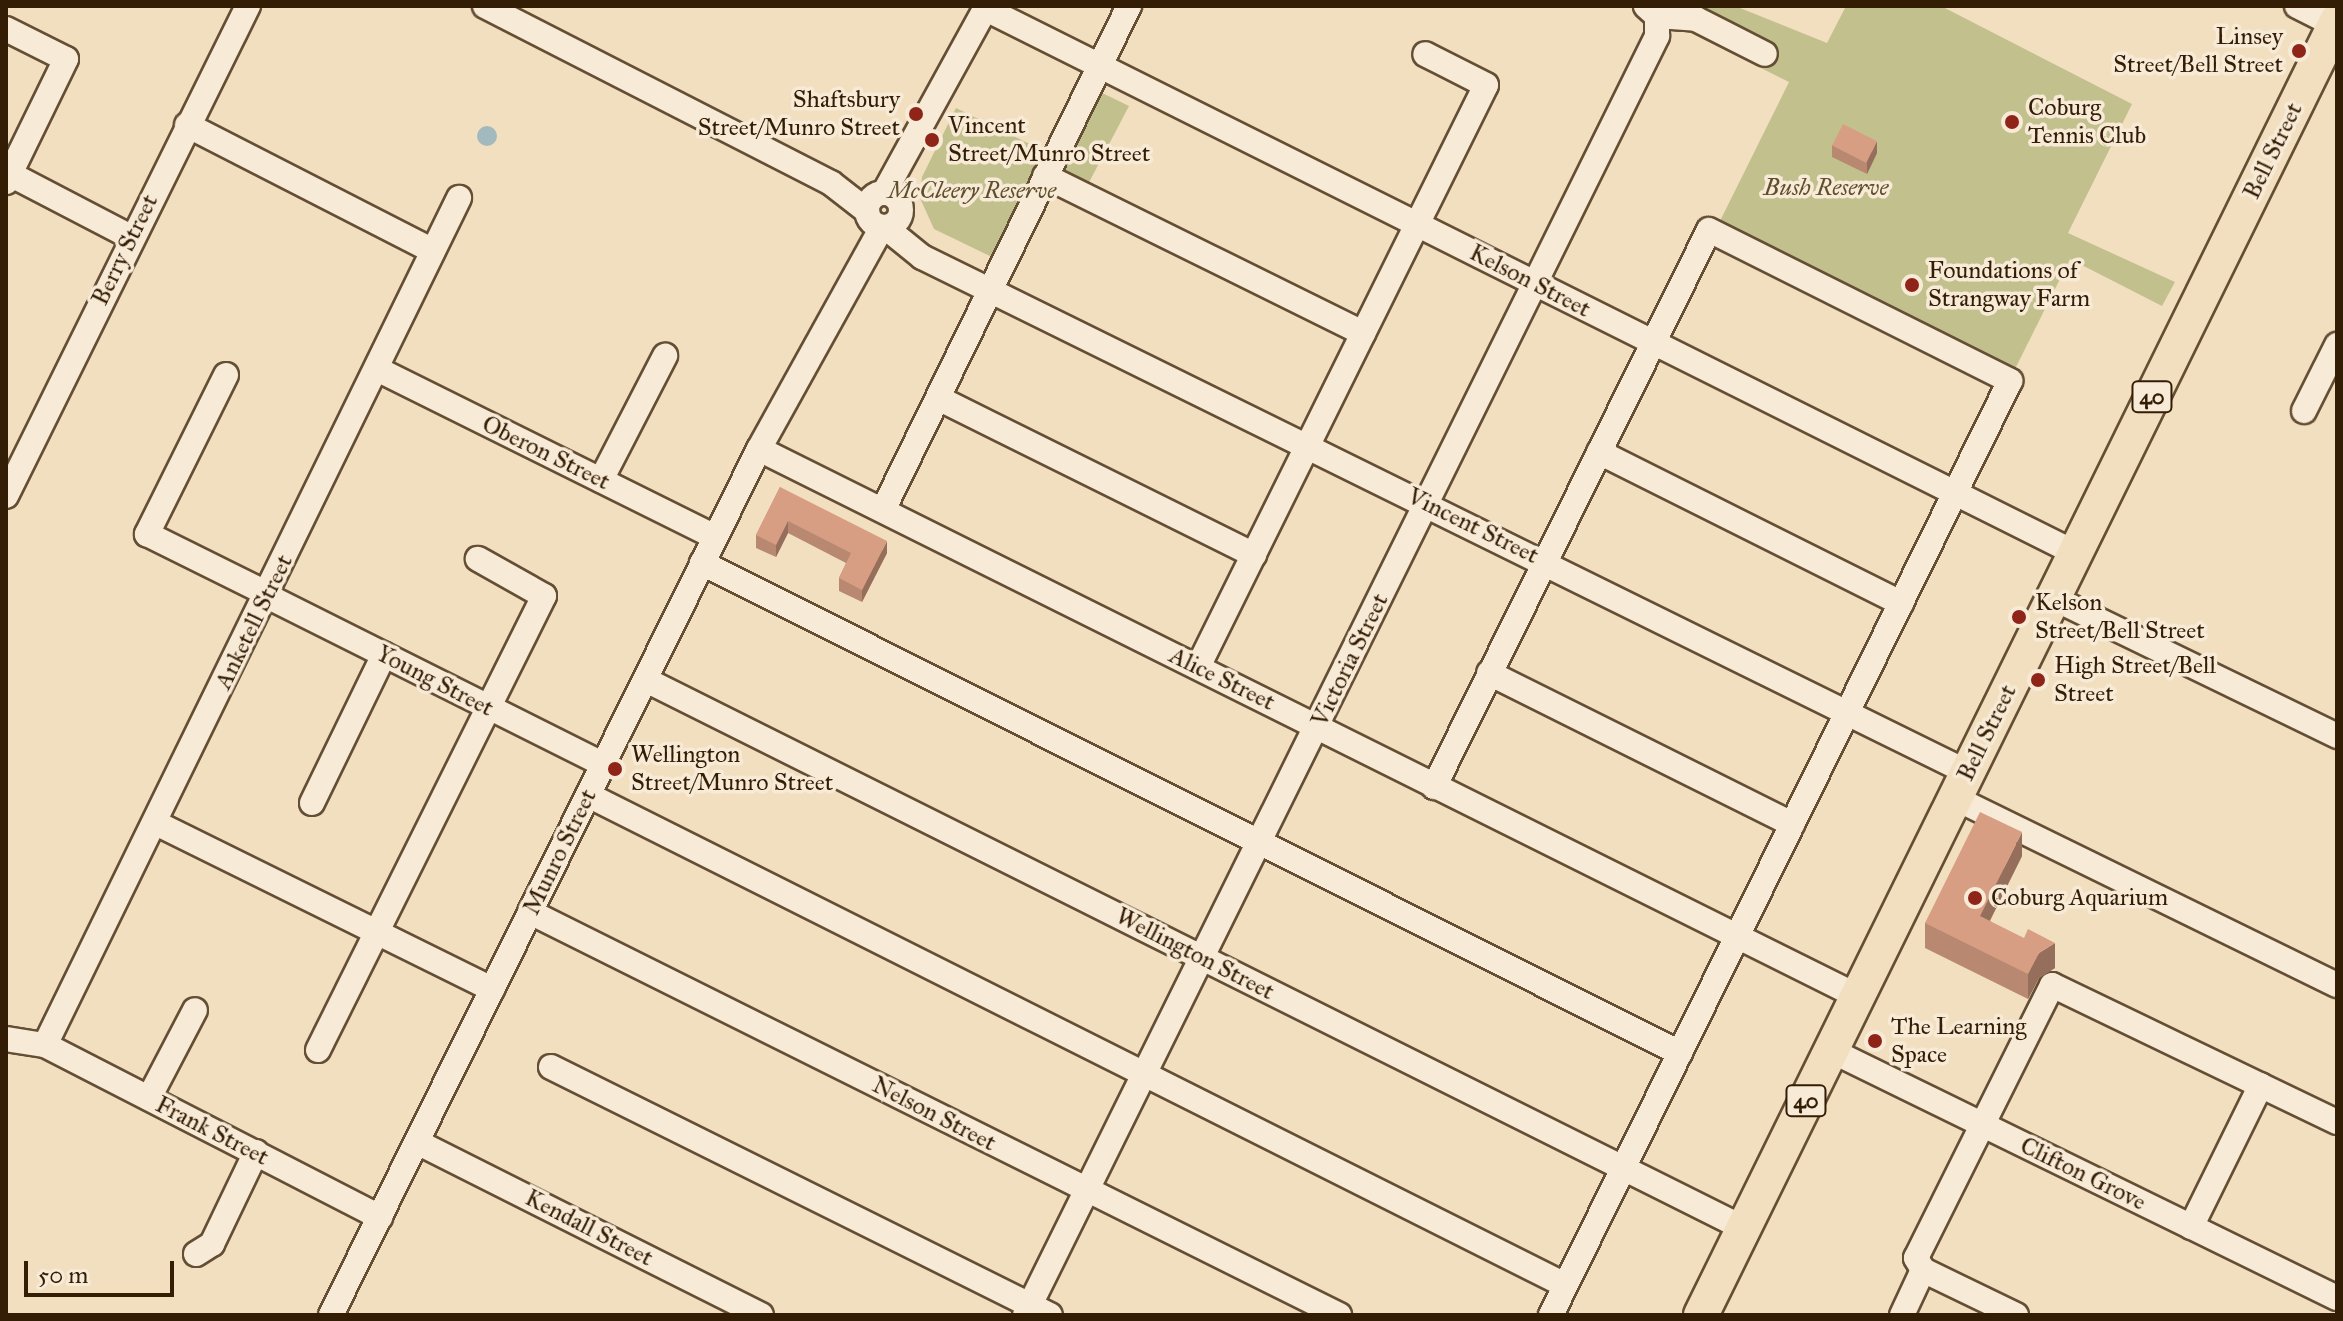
<!DOCTYPE html>
<style>
body{margin:0}
#map{position:relative;width:2343px;height:1321px;overflow:hidden;background:#f2dfc0;font-family:"IM FELL Great Primer",serif}
div>[style]{position:absolute}
[style*='--x']{left:calc(var(--x)*1px);top:calc(var(--y)*1px);width:calc(var(--w)*1px);rotate:calc(var(--a)*1deg)}
.green>*{inset:0;background:#c2c08d}
.water>*{inset:0;background:#a2b9be}
.round{border-radius:50%}
.roads{filter:drop-shadow(2px 0 #644e34) drop-shadow(-2px 0 #644e34) drop-shadow(0 2px #644e34) drop-shadow(0 -2px #644e34)}
.minor>*{height:24px;margin:-12px;padding:0 12px;transform-origin:12px;border-radius:12px;background:#f7ead6}
.minor>.ring{margin:-12px;padding:0;box-sizing:content-box;background:none;border:24px solid #f7ead6;border-radius:50%}
.highway>*{height:34px;margin:-17px;padding:0 17px;transform-origin:17px;border-radius:17px;background:#f2dfc0}
.wall>*{inset:0;background:#b98871}
.shaded-wall>*{inset:0;background:#966f5c}
.building>*{inset:0;background:#d79e83;transform-origin:0 0}
.dots>*{width:22px;height:22px;translate:-50% -50%;box-sizing:border-box;border:4px solid #f7ead6;border-radius:50%}
span{translate:-50% -50%;white-space:nowrap;text-align:center;line-height:1.15;-webkit-text-stroke:7px #f7ead6;paint-order:stroke}
.shield-label span{padding:2px 6px;background:#f7ead6;border:2px solid;border-radius:6px;-webkit-text-stroke-width:0}
.shield-label{font-size:22px;color:#341d05;font-weight:700}
.poi-label{font-size:24px;color:#341d05}
.right{translate:-100% -50%;text-align:right}
.left{translate:0 -50%;text-align:left}
.street-label{font-size:24px;color:#341d05}
.park-label{font-size:24px;color:#5f4e2e;font-style:italic}
.frame{position:absolute;inset:0;border:8px solid #341d05;pointer-events:none}
.scale{position:absolute;left:24px;top:1261px;width:150px;height:36px;box-sizing:border-box;border:4px solid #341d05;border-top:0;padding-left:10px;font-size:24px;line-height:28px;white-space:nowrap;color:#341d05;-webkit-text-stroke:6px #f7ead6;paint-order:stroke}
</style>
<div id="map">
<div class="green">
<div style="clip-path:polygon(1686px 6px,1735px 6px,1827px 43px,1846px 6px,1941px 6px,2132px 104px,2068px 233px,2175px 282px,2162px 306px,2070px 259px,2014px 371px,1719px 223px,1789px 82px,1683px 29px)"></div>
<div style="clip-path:polygon(1094px 89px,1129px 106px,1085px 190px,1055px 175px)"></div>
<div style="clip-path:polygon(956px 108px,1048px 153px,996px 259px,934px 229px,920px 198px,922px 177px)"></div>
</div>
<div class="water">
<div class="round" style="left:477px;top:126px;width:20px;height:20px"></div>
</div>
<div class="roads">
<div class="minor">
<div style="--x:485;--y:6;--w:389;--a:27.1"></div>
<div style="--x:831;--y:183;--w:46;--a:37.9"></div>
<div style="--x:2297;--y:6;--w:42;--a:26.6"></div>
<div style="--x:986;--y:9;--w:1217;--a:26.54"></div>
<div style="--x:1657;--y:16;--w:39;--a:4"></div>
<div style="--x:1696;--y:19;--w:77;--a:26.9"></div>
<div style="--x:6;--y:29;--w:67;--a:26.6"></div>
<div style="--x:66;--y:59;--w:137;--a:116"></div>
<div style="--x:187;--y:125;--w:276;--a:27.1"></div>
<div style="--x:6;--y:172;--w:141;--a:27.5"></div>
<div style="--x:1045;--y:176;--w:355;--a:26.3"></div>
<div class="ring" style="left:867px;top:193px;width:10px;height:10px"></div>
<div style="--x:884;--y:193;--w:213;--a:-61.2"></div>
<div style="--x:885;--y:227;--w:48;--a:39"></div>
<div style="--x:922;--y:257;--w:1165;--a:26.24"></div>
<div style="--x:377;--y:369;--w:377;--a:26.4"></div>
<div style="--x:226;--y:375;--w:178;--a:116.4"></div>
<div style="--x:147;--y:534;--w:135;--a:26.4"></div>
<div style="--x:938;--y:398;--w:353;--a:26.4"></div>
<div style="--x:2304;--y:411;--w:74;--a:-63.4"></div>
<div style="--x:759;--y:449;--w:1227;--a:26.48"></div>
<div style="--x:1599;--y:452;--w:338;--a:26.6"></div>
<div style="--x:601;--y:480;--w:140;--a:-62.7"></div>
<div style="--x:6;--y:496;--w:547;--a:-63.72"></div>
<div style="--x:883;--y:510;--w:561;--a:-63.98"></div>
<div style="--x:702;--y:563;--w:1094;--a:26.61"></div>
<div style="--x:267;--y:596;--w:376;--a:26.6"></div>
<div style="--x:2053;--y:598;--w:316;--a:25.9"></div>
<div style="--x:1198;--y:667;--w:649;--a:-63.67"></div>
<div style="--x:1486;--y:85;--w:68;--a:-153.1"></div>
<div style="--x:1489;--y:673;--w:339;--a:26.5"></div>
<div style="--x:646;--y:680;--w:1226;--a:26.54"></div>
<div style="--x:1434;--y:787;--w:621;--a:-63.72"></div>
<div style="--x:1709;--y:230;--w:337;--a:26.6"></div>
<div style="--x:2010;--y:381;--w:1041;--a:116.17"></div>
<div style="--x:588;--y:795;--w:1093;--a:26.64"></div>
<div style="--x:1955;--y:798;--w:425;--a:26.1"></div>
<div style="--x:312;--y:803;--w:165;--a:-64.1"></div>
<div style="--x:156;--y:823;--w:375;--a:26.3"></div>
<div style="--x:530;--y:912;--w:904;--a:26.48"></div>
<div style="--x:6;--y:1039;--w:39;--a:9"></div>
<div style="--x:45;--y:1045;--w:943;--a:-63.95"></div>
<div style="--x:45;--y:1045;--w:377;--a:27.2"></div>
<div style="--x:318;--y:1050;--w:507;--a:-63.54"></div>
<div style="--x:544;--y:596;--w:76;--a:-150.7"></div>
<div style="--x:1830;--y:1050;--w:564;--a:26.07"></div>
<div style="--x:551;--y:1067;--w:557;--a:26.43"></div>
<div style="--x:149;--y:1098;--w:99;--a:-62.4"></div>
<div style="--x:417;--y:1142;--w:385;--a:26.7"></div>
<div style="--x:2191;--y:1227;--w:158;--a:-63.8"></div>
<div style="--x:196;--y:1254;--w:19;--a:-32"></div>
<div style="--x:212;--y:1244;--w:102;--a:-64.4"></div>
<div style="--x:331;--y:1315;--w:966;--a:-63.7"></div>
<div style="--x:759;--y:449;--w:254;--a:-61"></div>
<div style="--x:1025;--y:1315;--w:1427;--a:-63.7"></div>
<div style="--x:1657;--y:36;--w:20;--a:-90"></div>
<div style="--x:1657;--y:16;--w:15;--a:-138"></div>
<div style="--x:1902;--y:1315;--w:50;--a:-65"></div>
<div style="--x:2016;--y:1315;--w:103;--a:-154.2"></div>
<div style="--x:1923;--y:1270;--w:14;--a:-120"></div>
<div style="--x:1916;--y:1258;--w:305;--a:-63.5"></div>
<div style="--x:2052;--y:985;--w:316;--a:25.7"></div>
</div>
<div class="highway">
<div style="--x:1701;--y:1315;--w:1442;--a:-63.83"></div>
</div>
</div>
<div class="wall">
<div style="clip-path:polygon(1832px 145px,1877px 153px,1867px 174px,1832px 157px)"></div>
<div style="clip-path:polygon(780px 487px,887px 553px,862px 602px,839px 591px,839px 578px,846px 563px,788px 533px,776px 557px,756px 548px,756px 535px)"></div>
<div style="clip-path:polygon(2022px 856px,1990px 921px,2055px 968px,2039px 978px,2028px 999px,1925px 948px,1925px 923px)"></div>
</div>
<div class="shaded-wall">
<div style="clip-path:polygon(1877px 141px,1877px 153px,1867px 174px,1867px 162px)"></div>
<div style="clip-path:polygon(788px 521px,788px 533px,776px 557px,776px 545px)"></div>
<div style="clip-path:polygon(887px 541px,887px 553px,862px 602px,862px 590px)"></div>
<div style="clip-path:polygon(2022px 832px,2022px 856px,1980px 940px,1980px 916px)"></div>
<div style="clip-path:polygon(2055px 943px,2055px 968px,2039px 978px,2028px 999px,2028px 974px,2039px 953px)"></div>
</div>
<div class="building">
<div style="left:1843px;top:124px;width:38px;height:24px;rotate:27deg"></div>
<div style="clip-path:polygon(780px 487px,887px 541px,862px 590px,839px 578px,851px 553px,788px 521px,776px 545px,756px 535px)"></div>
<div style="clip-path:polygon(1980px 812px,2022px 832px,1980px 916px,2024px 938px,2028px 929px,2055px 943px,2039px 953px,2028px 974px,1925px 923px)"></div>
</div>
<div class="dots">
<div style="left:2299px;top:51px;background:#8f2418"></div>
<div style="left:916px;top:114px;background:#8f2418"></div>
<div style="left:2012px;top:122px;background:#8f2418"></div>
<div style="left:932px;top:140px;background:#8f2418"></div>
<div style="left:1912px;top:285px;background:#8f2418"></div>
<div style="left:2019px;top:617px;background:#8f2418"></div>
<div style="left:2038px;top:680px;background:#8f2418"></div>
<div style="left:615px;top:769px;background:#8f2418"></div>
<div style="left:1975px;top:898px;background:#8f2418"></div>
<div style="left:1875px;top:1041px;background:#8f2418"></div>
</div>
<div class="shield-label">
<span style="left:2152px;top:397px">40</span>
<span style="left:1806px;top:1101px">40</span>
</div>
<div class="poi-label">
<span class="right" style="left:2283px;top:51px">Linsey<br>Street/Bell Street</span>
<span class="right" style="left:900px;top:114px">Shaftsbury<br>Street/Munro Street</span>
<span class="left" style="left:2028px;top:122px">Coburg<br>Tennis Club</span>
<span class="left" style="left:948px;top:140px">Vincent<br>Street/Munro Street</span>
<span class="left" style="left:1928px;top:285px">Foundations of<br>Strangway Farm</span>
<span class="left" style="left:2035px;top:617px">Kelson<br>Street/Bell Street</span>
<span class="left" style="left:2054px;top:680px">High Street/Bell<br>Street</span>
<span class="left" style="left:631px;top:769px">Wellington<br>Street/Munro Street</span>
<span class="left" style="left:1991px;top:898px">Coburg Aquarium</span>
<span class="left" style="left:1891px;top:1041px">The Learning<br>Space</span>
</div>
<div class="street-label">
<span style="left:2273px;top:151px;rotate:-64deg">Bell Street</span>
<span style="left:125px;top:250px;rotate:-64deg">Berry Street</span>
<span style="left:1530px;top:281px;rotate:27deg">Kelson Street</span>
<span style="left:546px;top:453px;rotate:26deg">Oberon Street</span>
<span style="left:1473px;top:526px;rotate:26deg">Vincent Street</span>
<span style="left:254px;top:622px;rotate:-64deg">Anketell Street</span>
<span style="left:1350px;top:660px;rotate:-64deg">Victoria Street</span>
<span style="left:1222px;top:679px;rotate:26deg">Alice Street</span>
<span style="left:435px;top:681px;rotate:27deg">Young Street</span>
<span style="left:1987px;top:733px;rotate:-64deg">Bell Street</span>
<span style="left:560px;top:852px;rotate:-64deg">Munro Street</span>
<span style="left:1195px;top:954px;rotate:27deg">Wellington Street</span>
<span style="left:934px;top:1114px;rotate:27deg">Nelson Street</span>
<span style="left:212px;top:1131px;rotate:27deg">Frank Street</span>
<span style="left:2083px;top:1174px;rotate:26deg">Clifton Grove</span>
<span style="left:589px;top:1228px;rotate:27deg">Kendall Street</span>
</div>
<div class="park-label">
<span style="left:1826px;top:188px">Bush Reserve</span>
<span style="left:972px;top:191px">McCleery Reserve</span>
</div>
<div class="frame"></div>
<div class="scale">50 m</div>
</div>
